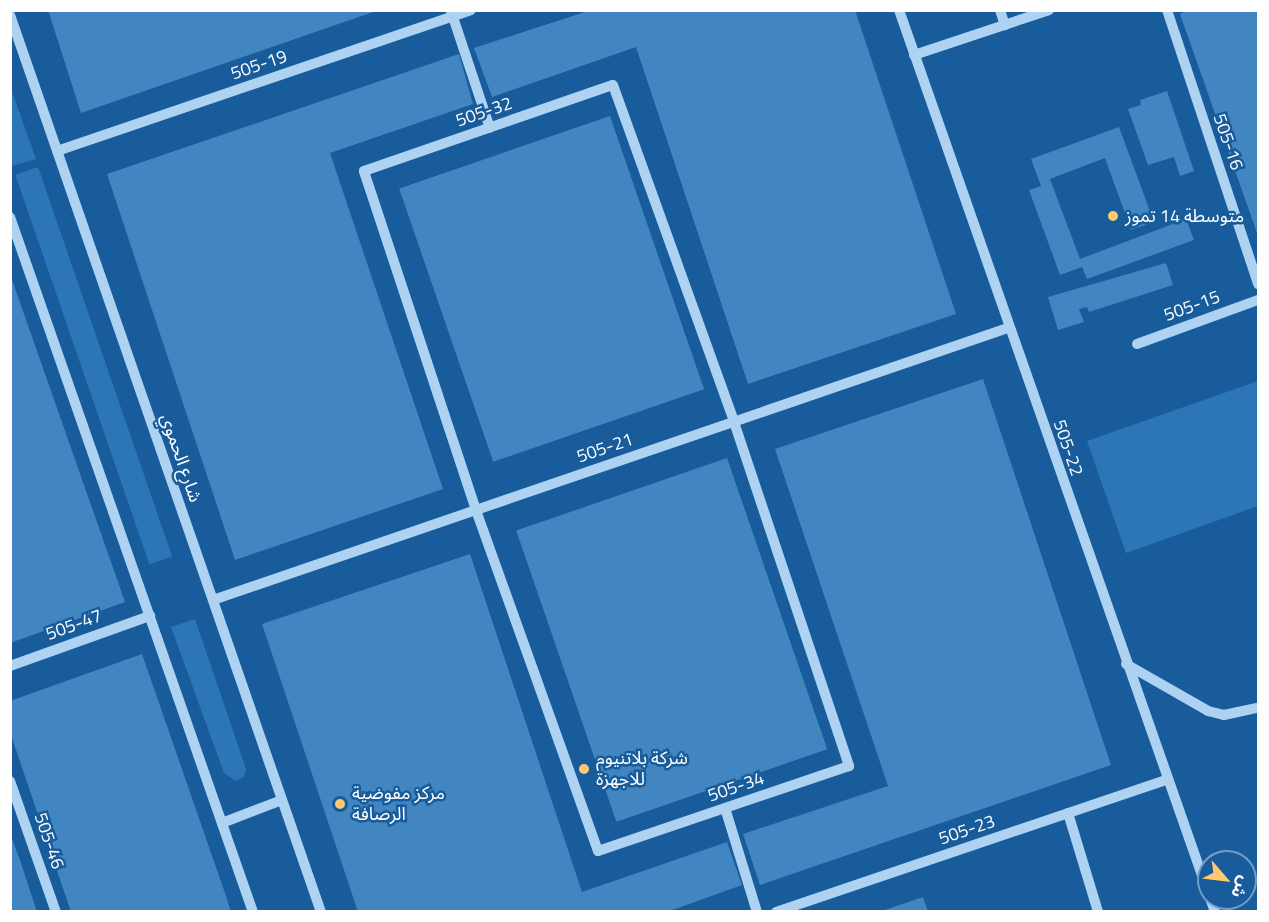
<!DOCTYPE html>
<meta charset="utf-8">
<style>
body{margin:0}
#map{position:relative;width:1269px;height:922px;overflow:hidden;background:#185c9b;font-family:"Titillium Web","Noto Sans Arabic",sans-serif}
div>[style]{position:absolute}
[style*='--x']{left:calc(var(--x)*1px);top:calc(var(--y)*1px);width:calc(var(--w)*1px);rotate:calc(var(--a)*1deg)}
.green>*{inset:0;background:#2c76b8;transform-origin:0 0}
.building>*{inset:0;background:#4185c1;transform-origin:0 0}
.minor>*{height:10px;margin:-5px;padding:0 5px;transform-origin:5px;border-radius:5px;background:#aed2f2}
.dots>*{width:16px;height:16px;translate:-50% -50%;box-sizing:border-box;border:3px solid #185c9b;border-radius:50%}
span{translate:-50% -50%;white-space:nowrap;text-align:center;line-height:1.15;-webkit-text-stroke:5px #185c9b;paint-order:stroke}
.street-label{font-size:18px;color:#fff}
.poi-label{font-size:18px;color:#fff}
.left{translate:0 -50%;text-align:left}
.frame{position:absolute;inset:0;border:12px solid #fff;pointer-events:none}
.north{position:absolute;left:1197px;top:850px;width:60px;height:60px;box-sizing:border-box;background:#185c9b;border:2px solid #749dc3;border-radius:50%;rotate:118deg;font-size:16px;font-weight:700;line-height:24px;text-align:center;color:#fff}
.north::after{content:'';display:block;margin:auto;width:21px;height:27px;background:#ffca6f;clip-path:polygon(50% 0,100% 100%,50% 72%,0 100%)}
</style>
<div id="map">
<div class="green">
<div style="clip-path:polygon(10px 86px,36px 159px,12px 166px,10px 163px)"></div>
<div style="left:38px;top:167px;width:412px;height:24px;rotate:71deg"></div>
<div style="clip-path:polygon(1258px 381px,1258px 506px,1126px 553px,1087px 441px)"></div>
<div style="clip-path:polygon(195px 619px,246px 769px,244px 777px,236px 781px,224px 773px,171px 627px)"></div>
</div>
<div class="building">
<div style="clip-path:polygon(48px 10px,376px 10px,376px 11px,81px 113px)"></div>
<div style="clip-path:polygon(591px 10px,855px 10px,956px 314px,748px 384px,636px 47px,492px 97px,474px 48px)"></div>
<div style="clip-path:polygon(1188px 10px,1258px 10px,1258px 236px,1180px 14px)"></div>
<div style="clip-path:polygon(459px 54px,473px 104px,330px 153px,443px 489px,235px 560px,107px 174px)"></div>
<div style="clip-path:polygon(1167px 91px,1194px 171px,1180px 176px,1174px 157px,1148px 165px,1128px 109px,1141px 105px,1140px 100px)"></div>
<div style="left:610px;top:116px;width:289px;height:223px;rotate:71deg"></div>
<div style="clip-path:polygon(1119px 127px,1154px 222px,1131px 230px,1105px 158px,1050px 179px,1080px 259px,1186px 219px,1194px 240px,1087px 279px,1082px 267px,1060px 275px,1029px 190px,1041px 186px,1031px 159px)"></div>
<div style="clip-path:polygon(1166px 263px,1173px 285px,1089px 312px,1087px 307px,1079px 309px,1084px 322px,1058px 330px,1048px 297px)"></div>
<div style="clip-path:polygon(10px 274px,125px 602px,10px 643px)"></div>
<div style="clip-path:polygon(983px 379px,1111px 765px,760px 885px,743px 834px,888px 786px,775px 449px)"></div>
<div style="left:727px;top:458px;width:308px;height:223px;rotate:71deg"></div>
<div style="clip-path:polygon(470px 554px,582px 892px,727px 842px,742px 885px,667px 912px,358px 912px,262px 624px)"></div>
<div style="clip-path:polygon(142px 654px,226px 896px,231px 912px,71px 912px,10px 732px,10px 701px)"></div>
<div style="clip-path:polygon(10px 834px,20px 860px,37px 912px,10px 912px)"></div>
<div style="clip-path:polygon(923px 897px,928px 912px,882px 912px,882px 911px)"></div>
</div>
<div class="minor">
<div style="--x:899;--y:10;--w:938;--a:70.7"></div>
<div style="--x:1000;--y:10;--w:16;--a:72"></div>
<div style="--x:1167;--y:10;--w:289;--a:71.6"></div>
<div style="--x:451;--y:11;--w:123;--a:71.6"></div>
<div style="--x:10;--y:15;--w:949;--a:70.88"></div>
<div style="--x:914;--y:55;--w:142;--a:-18.4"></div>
<div style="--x:613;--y:85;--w:358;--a:70.2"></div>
<div style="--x:734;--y:422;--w:363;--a:71.5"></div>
<div style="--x:849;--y:766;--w:265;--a:161.3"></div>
<div style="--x:598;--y:851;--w:362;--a:-109.7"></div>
<div style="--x:476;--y:510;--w:357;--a:-108.3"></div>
<div style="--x:364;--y:171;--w:263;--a:-19.1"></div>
<div style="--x:57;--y:151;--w:437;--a:-18.8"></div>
<div style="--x:10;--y:217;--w:736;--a:70.73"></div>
<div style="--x:1137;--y:344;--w:129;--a:-20"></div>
<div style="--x:213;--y:600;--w:840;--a:-18.89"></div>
<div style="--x:1126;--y:664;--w:95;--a:29.8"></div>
<div style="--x:1208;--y:711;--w:16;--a:14"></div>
<div style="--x:1224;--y:715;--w:35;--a:-12"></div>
<div style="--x:10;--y:666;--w:149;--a:-19.7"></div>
<div style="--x:10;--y:781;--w:139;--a:70.7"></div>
<div style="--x:725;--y:808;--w:109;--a:72.9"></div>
<div style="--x:1068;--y:813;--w:103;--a:73.1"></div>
<div style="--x:222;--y:823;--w:64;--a:-21"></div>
<div style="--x:1210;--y:898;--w:15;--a:70"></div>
<div style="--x:776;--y:912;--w:414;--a:-18.7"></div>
</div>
<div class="dots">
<div style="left:1113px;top:216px;background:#ffca6f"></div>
<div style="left:584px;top:769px;background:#ffca6f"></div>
<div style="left:340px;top:804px;background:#ffca6f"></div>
</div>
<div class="street-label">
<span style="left:259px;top:65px;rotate:-19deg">505-19</span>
<span style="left:484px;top:112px;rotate:-19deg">505-32</span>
<span style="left:1228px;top:142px;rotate:71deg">505-16</span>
<span style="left:1192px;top:306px;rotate:-20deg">505-15</span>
<span style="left:605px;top:448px;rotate:-19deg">505-21</span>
<span style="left:1068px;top:448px;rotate:71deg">505-22</span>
<span style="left:181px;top:458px;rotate:71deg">شارع الحموي</span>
<span style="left:74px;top:625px;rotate:-20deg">505-47</span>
<span style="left:736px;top:787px;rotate:-19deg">505-34</span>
<span style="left:967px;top:830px;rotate:-19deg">505-23</span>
<span style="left:49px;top:841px;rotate:71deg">505-46</span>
</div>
<div class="poi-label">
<span class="left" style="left:1125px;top:216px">متوسطة 14 تموز</span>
<span class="left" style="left:596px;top:769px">شركة بلاتنيوم<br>للاجهزة</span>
<span class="left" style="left:352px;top:804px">مركز مفوضية<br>الرصافة</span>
</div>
<div class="frame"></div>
<div class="north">ش</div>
</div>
